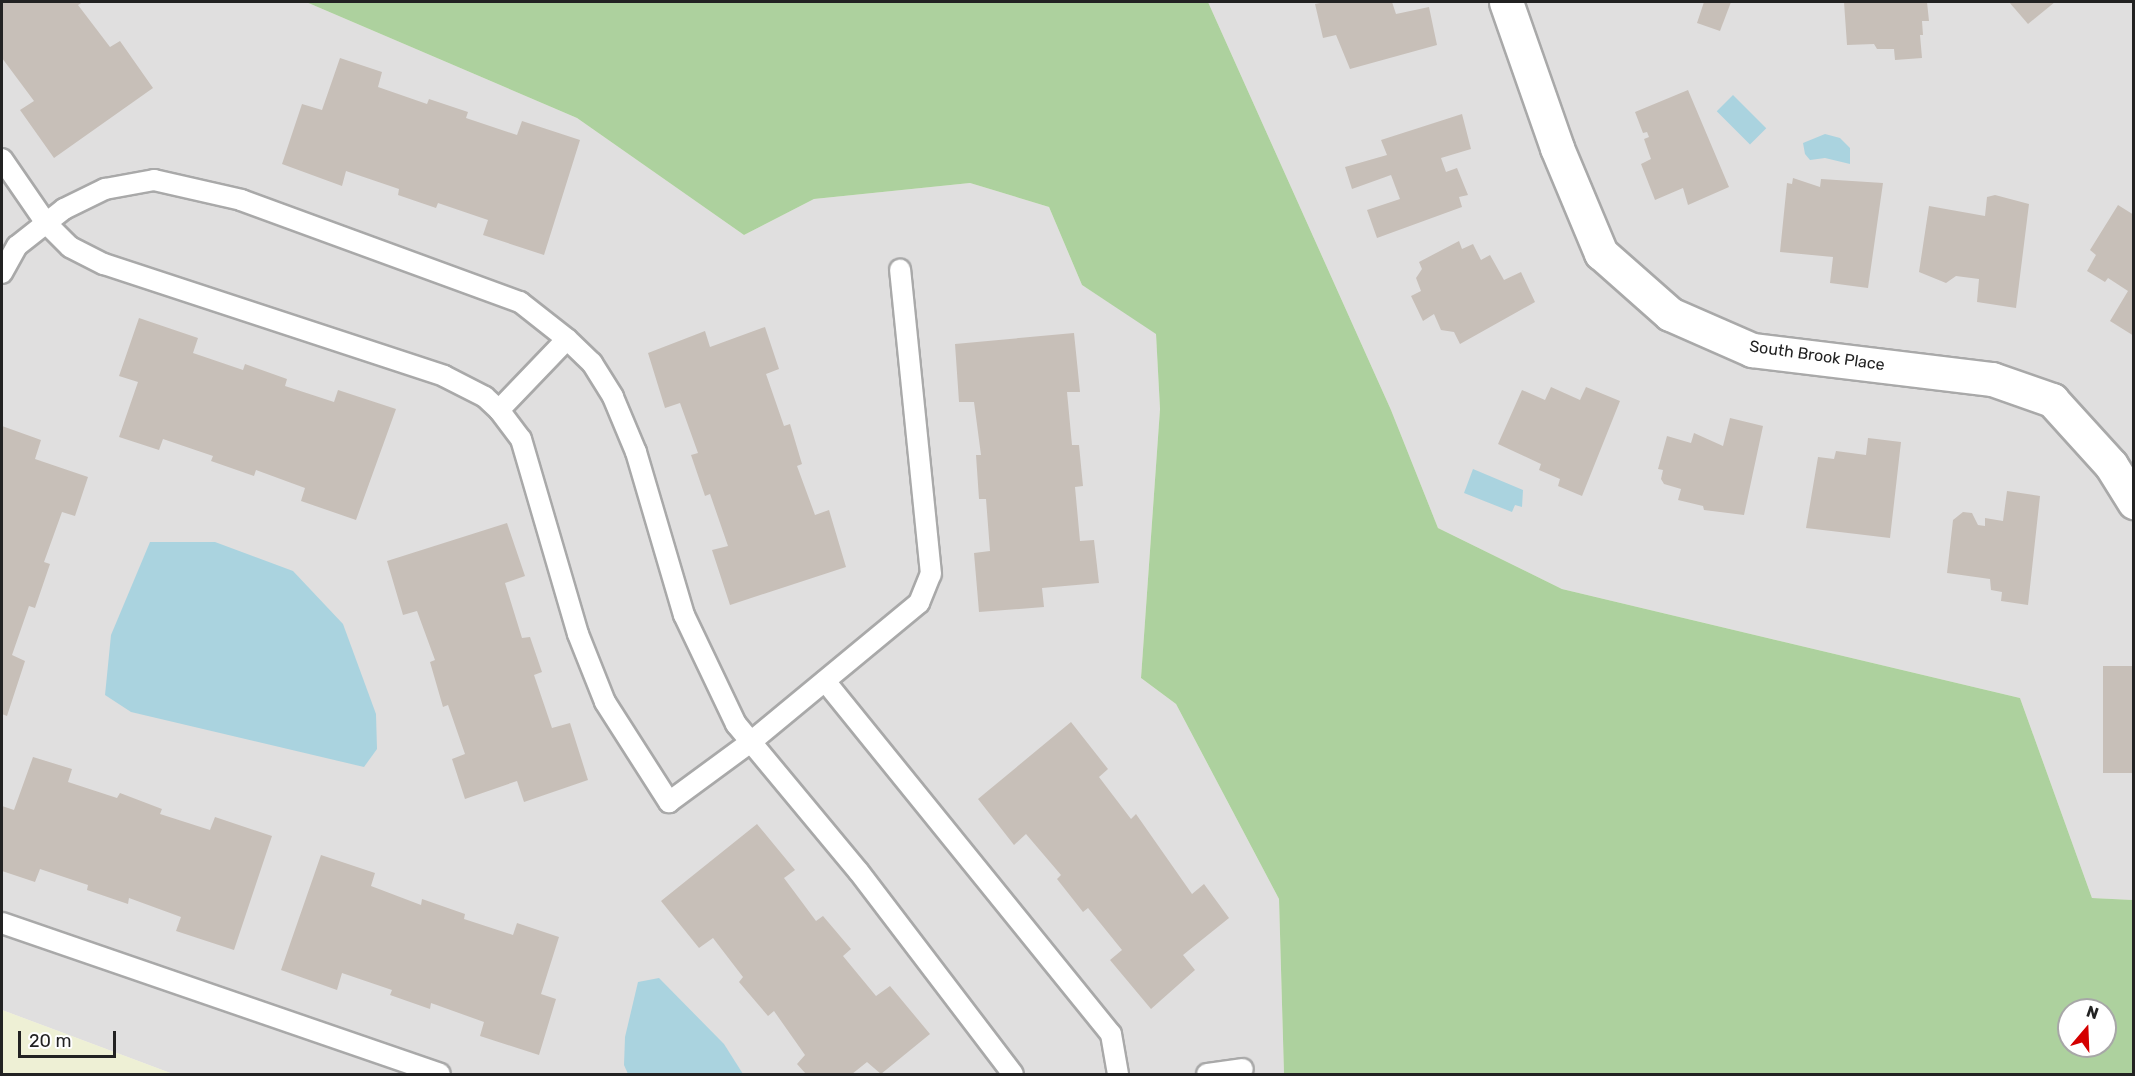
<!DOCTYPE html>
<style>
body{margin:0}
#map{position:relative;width:2135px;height:1076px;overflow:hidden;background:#f2efe9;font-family:Rubik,sans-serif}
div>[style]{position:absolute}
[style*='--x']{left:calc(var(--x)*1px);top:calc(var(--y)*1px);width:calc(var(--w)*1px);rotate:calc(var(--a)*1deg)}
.residential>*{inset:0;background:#e0dfdf}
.farmland>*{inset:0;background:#eef0d5}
.forest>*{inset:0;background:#add19e}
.water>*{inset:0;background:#aad3df;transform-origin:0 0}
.building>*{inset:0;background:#c7bfb8;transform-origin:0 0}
.roads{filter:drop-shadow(2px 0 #a9a9a9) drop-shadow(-2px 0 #a9a9a9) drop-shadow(0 2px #a9a9a9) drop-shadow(0 -2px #a9a9a9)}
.lane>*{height:20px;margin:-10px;padding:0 10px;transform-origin:10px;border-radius:10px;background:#fff}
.street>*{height:33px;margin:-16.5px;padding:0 16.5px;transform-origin:16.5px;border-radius:16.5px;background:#fff}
span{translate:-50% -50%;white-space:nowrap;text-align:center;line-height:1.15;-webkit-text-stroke:6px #fff;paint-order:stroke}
.street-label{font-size:16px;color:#222}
.frame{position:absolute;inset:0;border:3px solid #222;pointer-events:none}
.north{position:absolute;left:2057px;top:998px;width:60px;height:60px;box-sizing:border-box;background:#fff;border:2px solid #a7a7a7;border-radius:50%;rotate:19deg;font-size:16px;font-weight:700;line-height:24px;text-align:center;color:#222}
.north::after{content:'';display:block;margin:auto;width:21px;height:27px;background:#d40000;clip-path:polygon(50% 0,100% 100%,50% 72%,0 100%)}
.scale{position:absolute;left:18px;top:1031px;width:98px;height:27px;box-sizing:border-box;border:3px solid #222;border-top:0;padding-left:8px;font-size:18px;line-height:21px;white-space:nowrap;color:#222;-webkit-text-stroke:4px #fff;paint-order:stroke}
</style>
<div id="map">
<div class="residential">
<div style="clip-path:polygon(2px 2px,306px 2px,577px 118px,744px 235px,814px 199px,970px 183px,1049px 207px,1082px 285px,1156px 333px,1160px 409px,1141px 678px,1176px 704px,1279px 899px,1284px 1074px,173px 1074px,2px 1010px)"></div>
<div style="clip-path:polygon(1208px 2px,2133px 2px,2133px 900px,2092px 898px,2020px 698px,1562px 589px,1438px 528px,1391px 410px)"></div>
</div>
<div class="farmland">
<div style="clip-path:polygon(2px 1010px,173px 1074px,2px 1074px)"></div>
</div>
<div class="forest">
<div style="clip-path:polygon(evenodd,306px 2px,1208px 2px,1391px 410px,1438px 528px,1562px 589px,2020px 698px,2092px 898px,2133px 900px,2133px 1074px,1284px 1074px,1279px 899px,1176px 704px,1141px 678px,1160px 409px,1156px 334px,1082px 285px,1049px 207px,970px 183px,814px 199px,744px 235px,577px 118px,306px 2px,2069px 1010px,2105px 1010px,2105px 1046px,2069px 1046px,2069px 1010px)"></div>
</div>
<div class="water">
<div style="left:1733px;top:95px;width:47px;height:23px;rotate:45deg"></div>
<div style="clip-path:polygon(1825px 134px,1840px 138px,1850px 148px,1850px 164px,1825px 158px,1810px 160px,1805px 154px,1803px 143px)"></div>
<div style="clip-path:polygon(1473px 469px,1523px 490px,1522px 507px,1515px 505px,1512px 512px,1464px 493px)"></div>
<div style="clip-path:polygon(150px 542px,215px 542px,293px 571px,343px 624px,376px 714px,377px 749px,364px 767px,131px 712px,105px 695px,111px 635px)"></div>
<div style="clip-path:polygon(659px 978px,724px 1044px,743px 1074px,628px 1074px,624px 1065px,625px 1037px,638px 982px)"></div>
</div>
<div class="building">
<div style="clip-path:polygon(2px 2px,83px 2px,78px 5px,110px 47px,120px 41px,153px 88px,54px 158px,20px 110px,34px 101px,2px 58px)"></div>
<div style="clip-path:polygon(1326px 2px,1392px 2px,1396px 14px,1429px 7px,1437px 45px,1350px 69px,1336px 35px,1323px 38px,1315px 4px)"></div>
<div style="clip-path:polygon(1704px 2px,1731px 2px,1720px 31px,1697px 23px)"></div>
<div style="clip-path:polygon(1844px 2px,1927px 2px,1929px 21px,1922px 21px,1923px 35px,1920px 35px,1922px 58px,1895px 60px,1894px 49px,1877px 49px,1874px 44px,1847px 45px)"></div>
<div style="clip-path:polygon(2009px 2px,2055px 2px,2028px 24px)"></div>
<div style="clip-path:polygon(340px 58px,382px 72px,378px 87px,427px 104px,429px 99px,468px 112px,466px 118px,517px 135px,522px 121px,580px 140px,544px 255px,483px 235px,488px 220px,438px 203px,436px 208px,398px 195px,399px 189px,346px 171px,342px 186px,282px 164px,302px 104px,322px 110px)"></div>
<div style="clip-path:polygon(1688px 90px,1729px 187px,1688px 205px,1683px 188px,1655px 200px,1641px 164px,1651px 159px,1644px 139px,1649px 137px,1647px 132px,1643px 133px,1635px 112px)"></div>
<div style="clip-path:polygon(1462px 114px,1471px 149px,1441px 158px,1446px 172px,1457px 168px,1468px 195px,1459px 197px,1462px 207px,1377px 238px,1367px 210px,1400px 199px,1391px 175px,1352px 189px,1345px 167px,1387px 155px,1381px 140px)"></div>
<div style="clip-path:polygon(1793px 178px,1820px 187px,1821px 179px,1883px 183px,1868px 288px,1830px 283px,1833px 257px,1780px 252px,1787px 183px,1792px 184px)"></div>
<div style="clip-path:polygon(1995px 195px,2029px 204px,2016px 308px,1977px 302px,1979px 279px,1956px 276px,1946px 283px,1919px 272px,1929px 206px,1985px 216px,1987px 197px)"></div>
<div style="clip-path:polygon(2118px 205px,2134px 215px,2134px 336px,2110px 321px,2128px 291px,2108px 278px,2105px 282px,2087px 271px,2096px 255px,2090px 250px)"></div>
<div style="clip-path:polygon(1459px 241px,1462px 249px,1473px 244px,1481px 260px,1490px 255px,1504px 280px,1521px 272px,1535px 302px,1460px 344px,1454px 332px,1441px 330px,1434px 314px,1423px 321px,1411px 296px,1421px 291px,1416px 278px,1422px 269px,1419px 262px)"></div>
<div style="clip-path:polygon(139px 318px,198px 338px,193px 353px,243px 370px,245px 364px,287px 379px,285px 386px,334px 402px,338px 390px,396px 409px,356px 520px,301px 501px,305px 488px,256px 470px,254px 476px,211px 461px,213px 456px,163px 439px,159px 450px,119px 437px,138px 382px,119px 376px)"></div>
<div style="clip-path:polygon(765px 327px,779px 369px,766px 374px,784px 426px,790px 424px,802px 464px,797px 466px,815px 515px,829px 510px,846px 567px,730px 605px,712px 550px,728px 546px,710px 494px,705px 496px,691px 455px,698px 453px,680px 403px,665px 408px,648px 353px,705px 331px,710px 347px)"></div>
<div style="clip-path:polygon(1074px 333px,1080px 392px,1067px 392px,1072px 445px,1079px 445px,1083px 486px,1075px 487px,1080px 541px,1094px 540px,1099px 583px,1042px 588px,1044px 607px,979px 612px,974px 553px,990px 551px,986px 499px,979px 499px,976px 455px,981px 455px,974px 402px,959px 402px,955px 344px)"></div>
<div style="clip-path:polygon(1551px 387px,1580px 400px,1586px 387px,1620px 401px,1582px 496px,1558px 486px,1560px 479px,1539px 470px,1541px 464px,1498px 444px,1522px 390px,1545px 400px)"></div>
<div style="clip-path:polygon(1730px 418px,1763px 426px,1744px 515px,1704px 510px,1703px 506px,1678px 500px,1681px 489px,1664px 484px,1661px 479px,1663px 470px,1658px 469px,1667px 436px,1691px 443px,1694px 433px,1723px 446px)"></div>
<div style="clip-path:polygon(2px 426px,41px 440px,35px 459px,88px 477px,75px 516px,62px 512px,44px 562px,50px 564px,35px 608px,29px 606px,12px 655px,25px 661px,7px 716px,2px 714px)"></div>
<div style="clip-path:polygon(1868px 438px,1901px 442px,1890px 538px,1806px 528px,1818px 457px,1834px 459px,1836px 451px,1866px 455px)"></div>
<div style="clip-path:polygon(2007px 491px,2040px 496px,2028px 605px,2001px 601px,2002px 592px,1991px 590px,1990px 579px,1947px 573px,1953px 520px,1963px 512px,1972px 513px,1978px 525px,1985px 526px,1985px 518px,2003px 521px)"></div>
<div style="clip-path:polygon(507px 523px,525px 576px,505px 583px,522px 638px,530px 637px,542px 672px,534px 675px,552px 728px,570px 723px,588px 780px,524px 802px,517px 781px,465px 799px,452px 759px,465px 754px,448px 705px,443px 707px,430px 662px,435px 660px,417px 611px,403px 615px,387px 561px)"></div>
<div style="left:2103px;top:666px;width:31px;height:107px"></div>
<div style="clip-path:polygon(1071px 722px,1108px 769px,1099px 777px,1131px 819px,1136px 814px,1192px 894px,1204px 884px,1229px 918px,1183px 955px,1195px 970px,1151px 1009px,1110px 960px,1122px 950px,1088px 908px,1083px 912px,1057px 879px,1061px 875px,1026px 834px,1014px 845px,978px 799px)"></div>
<div style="clip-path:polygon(33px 757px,72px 769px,68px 782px,117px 798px,120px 793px,162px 809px,160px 814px,210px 830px,215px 817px,272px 836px,234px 950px,176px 931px,181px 917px,129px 898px,128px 904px,87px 890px,88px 885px,40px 869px,35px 882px,2px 871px,2px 806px,14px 810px)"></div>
<div style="clip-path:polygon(757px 824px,795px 870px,784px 878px,816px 921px,823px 916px,851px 949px,843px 956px,876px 996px,890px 986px,930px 1034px,881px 1074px,867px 1062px,852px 1074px,806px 1074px,797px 1064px,805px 1055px,774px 1011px,768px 1016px,739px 982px,743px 977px,713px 938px,699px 948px,661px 901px)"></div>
<div style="clip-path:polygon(321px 855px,375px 873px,371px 886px,421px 905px,422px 899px,465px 914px,464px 919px,513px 935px,517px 923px,559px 937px,541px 994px,556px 999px,539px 1055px,480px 1036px,484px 1022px,431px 1003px,430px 1009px,390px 995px,392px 990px,342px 973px,337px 990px,281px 970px)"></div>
</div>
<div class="roads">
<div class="lane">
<div style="--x:2;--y:159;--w:78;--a:55.5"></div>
<div style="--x:46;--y:223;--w:34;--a:45"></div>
<div style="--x:70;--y:247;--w:38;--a:27"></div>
<div style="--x:104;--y:264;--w:358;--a:18.2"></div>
<div style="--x:444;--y:376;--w:46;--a:27.1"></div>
<div style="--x:485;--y:397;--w:19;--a:43"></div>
<div style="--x:499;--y:410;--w:36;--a:53"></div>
<div style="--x:521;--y:439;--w:203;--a:73.7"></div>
<div style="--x:578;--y:634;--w:73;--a:68.3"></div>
<div style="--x:605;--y:702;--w:119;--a:57.4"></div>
<div style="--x:669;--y:802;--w:103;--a:-36.3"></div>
<div style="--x:752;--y:741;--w:217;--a:-39.6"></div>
<div style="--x:919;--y:603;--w:31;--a:-68"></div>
<div style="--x:931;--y:574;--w:306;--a:-95.8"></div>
<div style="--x:2;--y:273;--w:31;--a:-61"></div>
<div style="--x:17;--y:246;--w:60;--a:-38.2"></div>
<div style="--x:64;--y:209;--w:46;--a:-26"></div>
<div style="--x:105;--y:189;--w:50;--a:-10.4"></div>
<div style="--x:154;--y:180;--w:89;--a:12.9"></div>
<div style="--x:241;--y:200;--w:297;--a:20.1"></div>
<div style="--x:520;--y:302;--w:60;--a:38.2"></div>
<div style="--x:567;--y:339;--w:35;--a:44"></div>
<div style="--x:592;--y:363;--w:40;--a:58"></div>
<div style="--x:613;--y:397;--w:60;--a:67.3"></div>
<div style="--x:636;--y:452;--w:170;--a:73.6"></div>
<div style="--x:684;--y:615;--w:121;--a:64.5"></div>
<div style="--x:736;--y:724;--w:192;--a:50.3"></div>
<div style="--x:859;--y:872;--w:254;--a:52.7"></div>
<div style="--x:499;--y:410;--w:98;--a:-46.2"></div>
<div style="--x:825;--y:681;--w:454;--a:51"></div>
<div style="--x:1111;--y:1034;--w:41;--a:80.1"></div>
<div style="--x:2;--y:923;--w:463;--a:19"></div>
<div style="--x:1207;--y:1074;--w:36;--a:-8"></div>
</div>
<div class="street">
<div style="--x:1506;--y:2;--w:155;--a:70.7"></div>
<div style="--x:1557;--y:148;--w:114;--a:67.3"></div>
<div style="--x:1601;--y:253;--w:92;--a:41.5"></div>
<div style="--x:1670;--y:314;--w:90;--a:23.7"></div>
<div style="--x:1752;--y:350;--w:242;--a:6.9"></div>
<div style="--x:1992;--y:379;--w:64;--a:19.3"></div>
<div style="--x:2052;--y:400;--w:88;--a:47.8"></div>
<div style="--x:2111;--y:465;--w:44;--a:58.1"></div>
</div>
</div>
<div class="street-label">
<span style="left:1817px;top:356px;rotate:8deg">South Brook Place</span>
</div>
<div class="frame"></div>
<div class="north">N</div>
<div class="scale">20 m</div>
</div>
